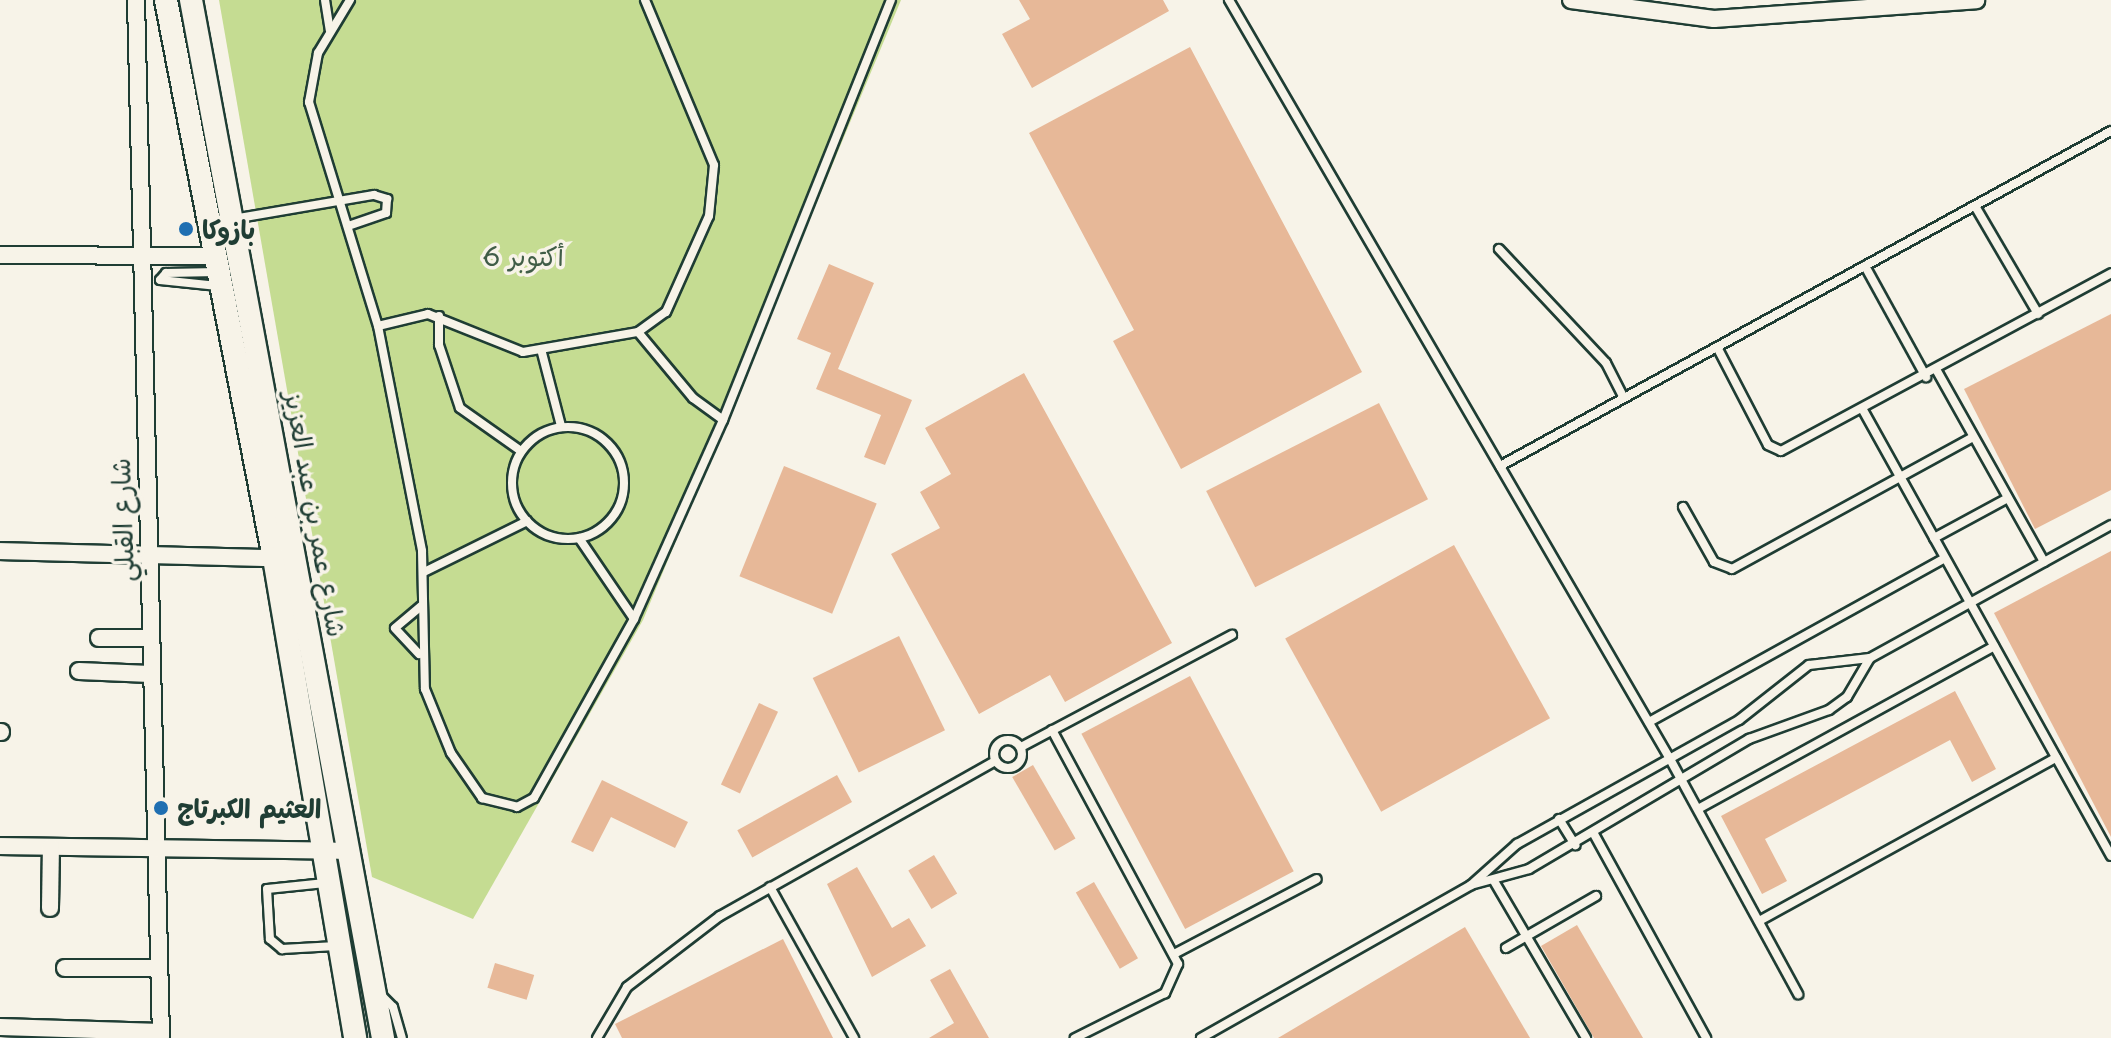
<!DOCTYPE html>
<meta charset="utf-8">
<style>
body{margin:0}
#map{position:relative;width:2111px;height:1038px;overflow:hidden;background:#f7f3e8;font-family:"Playpen Sans","Playpen Sans Arabic",sans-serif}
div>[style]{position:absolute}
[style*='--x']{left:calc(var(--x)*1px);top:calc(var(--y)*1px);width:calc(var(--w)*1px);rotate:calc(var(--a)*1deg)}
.green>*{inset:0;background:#c5dc92}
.building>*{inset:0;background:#e7b898;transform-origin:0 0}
.roads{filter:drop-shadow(2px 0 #1f3d34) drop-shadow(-2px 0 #1f3d34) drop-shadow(0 2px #1f3d34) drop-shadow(0 -2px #1f3d34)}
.service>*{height:8px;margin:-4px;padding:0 4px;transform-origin:4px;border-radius:4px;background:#f7f3e8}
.service>.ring{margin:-4px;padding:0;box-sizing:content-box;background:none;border:8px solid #f7f3e8;border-radius:50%}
.minor>*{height:16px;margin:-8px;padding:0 8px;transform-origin:8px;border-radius:8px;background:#f7f3e8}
.secondary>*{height:22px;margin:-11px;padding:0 11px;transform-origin:11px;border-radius:11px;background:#f7f3e8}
.dots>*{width:22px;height:22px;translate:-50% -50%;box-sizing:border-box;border:4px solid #f7f3e8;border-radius:50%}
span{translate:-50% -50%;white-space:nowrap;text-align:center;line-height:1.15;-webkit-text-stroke:7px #f7f3e8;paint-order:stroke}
.poi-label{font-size:26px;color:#1f3d34;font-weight:700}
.left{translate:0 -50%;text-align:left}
.park-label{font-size:26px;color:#405d47}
.street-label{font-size:26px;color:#1f3d34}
</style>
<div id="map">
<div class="green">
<div style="clip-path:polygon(219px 0,901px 0,643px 620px,473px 919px,372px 877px)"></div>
</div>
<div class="building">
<div style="clip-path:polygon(1019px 0,1163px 0,1169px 11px,1032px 88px,1002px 34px,1030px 19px)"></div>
<div style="clip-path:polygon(1190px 47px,1362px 372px,1181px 469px,1113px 341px,1134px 330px,1029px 133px)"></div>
<div style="clip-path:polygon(829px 264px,874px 283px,838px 369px,912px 400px,885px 465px,864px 457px,881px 415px,816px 389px,831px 353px,797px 339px)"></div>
<div style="clip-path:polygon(2111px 314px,2111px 490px,2035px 529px,1964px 389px)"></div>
<div style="clip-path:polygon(1024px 373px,1172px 643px,1065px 702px,1050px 675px,979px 714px,891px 554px,940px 528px,920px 492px,951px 474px,925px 428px)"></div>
<div style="left:1379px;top:403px;width:108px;height:194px;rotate:63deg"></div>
<div style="left:784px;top:466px;width:100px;height:119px;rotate:22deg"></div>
<div style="left:1454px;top:545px;width:198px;height:193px;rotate:61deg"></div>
<div style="clip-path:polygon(2111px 551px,2111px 837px,1994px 613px)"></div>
<div style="left:899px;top:636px;width:105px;height:96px;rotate:64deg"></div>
<div style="left:1190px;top:676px;width:221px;height:123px;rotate:62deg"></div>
<div style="clip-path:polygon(1955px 691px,1996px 769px,1972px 782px,1950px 740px,1765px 839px,1787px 881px,1762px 894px,1721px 816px)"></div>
<div style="left:759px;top:703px;width:21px;height:90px;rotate:25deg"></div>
<div style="left:1033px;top:765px;width:85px;height:24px;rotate:60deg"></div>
<div style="left:837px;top:775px;width:31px;height:114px;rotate:61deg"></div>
<div style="clip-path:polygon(602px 780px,688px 822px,675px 848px,611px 817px,593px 852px,571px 842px)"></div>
<div style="left:934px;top:855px;width:45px;height:30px;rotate:59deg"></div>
<div style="clip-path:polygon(857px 867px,892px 928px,909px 918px,926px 946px,872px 977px,827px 884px)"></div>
<div style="left:1094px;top:882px;width:88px;height:21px;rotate:60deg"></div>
<div style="clip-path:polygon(1577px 925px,1643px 1038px,1594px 1038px,1541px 946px)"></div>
<div style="clip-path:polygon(1465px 927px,1530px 1038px,1278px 1038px)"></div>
<div style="clip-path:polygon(783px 939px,833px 1038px,622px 1038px,615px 1024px)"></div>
<div style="left:495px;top:963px;width:41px;height:26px;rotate:17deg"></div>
<div style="clip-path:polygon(950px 969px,989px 1038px,929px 1038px,954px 1023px,930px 980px)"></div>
</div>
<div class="roads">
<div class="service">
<div style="--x:325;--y:0;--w:30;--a:81"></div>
<div style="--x:350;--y:0;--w:62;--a:121.1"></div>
<div style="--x:318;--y:53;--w:50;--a:100.4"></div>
<div style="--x:309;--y:102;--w:234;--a:72.9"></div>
<div style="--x:378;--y:326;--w:229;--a:78.9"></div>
<div style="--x:422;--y:551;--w:138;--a:88.8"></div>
<div style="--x:425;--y:689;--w:69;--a:67.9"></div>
<div style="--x:451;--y:753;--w:55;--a:55.4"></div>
<div style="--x:482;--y:798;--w:36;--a:14"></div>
<div style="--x:517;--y:807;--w:19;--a:-28"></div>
<div style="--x:534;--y:798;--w:205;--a:-60.8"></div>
<div style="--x:634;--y:619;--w:218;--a:-65.9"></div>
<div style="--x:723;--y:420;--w:452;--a:-68.2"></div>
<div style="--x:1229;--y:0;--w:878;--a:59.84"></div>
<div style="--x:1670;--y:759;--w:268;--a:61.4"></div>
<div style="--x:1975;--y:206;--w:125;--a:59.7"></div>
<div style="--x:233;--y:219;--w:143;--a:-9.7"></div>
<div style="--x:374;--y:195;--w:14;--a:17"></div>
<div style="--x:387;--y:199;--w:14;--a:94"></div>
<div style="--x:386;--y:213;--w:40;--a:161.1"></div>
<div style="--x:1499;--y:249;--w:156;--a:46.8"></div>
<div style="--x:1606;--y:363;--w:39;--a:63"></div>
<div style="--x:1865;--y:266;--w:127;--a:61.2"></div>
<div style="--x:218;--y:272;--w:52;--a:178.9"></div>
<div style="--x:166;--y:273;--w:9;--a:131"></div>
<div style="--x:160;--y:280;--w:58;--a:5.9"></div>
<div style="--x:439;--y:316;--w:29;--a:90"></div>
<div style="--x:439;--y:345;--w:66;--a:71.6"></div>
<div style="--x:460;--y:408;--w:75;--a:35.2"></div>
<div style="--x:378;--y:326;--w:51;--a:-13.5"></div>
<div style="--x:428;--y:314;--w:102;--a:21.8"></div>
<div style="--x:523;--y:352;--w:117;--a:-9.9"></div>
<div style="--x:638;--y:332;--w:34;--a:-36"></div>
<div style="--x:666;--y:312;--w:105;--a:-65.9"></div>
<div style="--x:709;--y:216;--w:51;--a:-84.4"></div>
<div style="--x:714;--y:165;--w:179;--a:-112.7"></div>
<div style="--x:638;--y:332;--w:86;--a:50.2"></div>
<div style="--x:693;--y:398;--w:37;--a:36"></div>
<div style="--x:1717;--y:347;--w:110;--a:62.5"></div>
<div style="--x:1768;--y:445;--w:14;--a:25"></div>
<div style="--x:1781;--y:451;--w:375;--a:-28.3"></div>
<div style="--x:541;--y:349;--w:80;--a:75.4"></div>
<div style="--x:1937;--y:371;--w:219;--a:60.7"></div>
<div style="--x:1863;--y:410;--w:510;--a:60.92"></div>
<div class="ring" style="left:512px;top:427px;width:104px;height:104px"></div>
<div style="--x:1500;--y:466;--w:697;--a:-28.74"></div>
<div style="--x:1683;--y:507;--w:63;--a:60.6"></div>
<div style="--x:1714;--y:562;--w:19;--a:21"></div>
<div style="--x:1732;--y:569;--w:275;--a:-28.7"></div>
<div style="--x:579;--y:538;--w:98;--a:55.8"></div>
<div style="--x:1934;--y:538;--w:84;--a:-28.4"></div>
<div style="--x:424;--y:572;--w:115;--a:-26.3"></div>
<div style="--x:419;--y:654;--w:35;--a:-133"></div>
<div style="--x:395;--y:628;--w:34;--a:-40"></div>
<div style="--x:1649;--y:722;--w:338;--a:-29"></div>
<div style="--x:1052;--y:730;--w:266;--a:61.7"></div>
<div style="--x:1178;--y:964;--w:32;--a:114"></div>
<div style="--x:1165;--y:993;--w:101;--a:153.4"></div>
<div class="ring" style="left:994px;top:740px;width:20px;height:20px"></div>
<div style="--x:1021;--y:747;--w:239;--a:-28"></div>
<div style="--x:1698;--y:809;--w:338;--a:-28.8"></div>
<div style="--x:1559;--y:819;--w:31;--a:58"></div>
<div style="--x:1594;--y:834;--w:233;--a:61.2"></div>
<div style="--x:1494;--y:881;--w:182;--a:59.6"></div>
<div style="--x:325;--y:883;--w:58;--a:174.1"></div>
<div style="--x:267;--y:889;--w:50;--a:86.6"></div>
<div style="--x:270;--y:939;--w:16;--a:40"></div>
<div style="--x:282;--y:949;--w:54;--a:-3.2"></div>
<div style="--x:1471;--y:885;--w:60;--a:-15.4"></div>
<div style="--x:1529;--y:869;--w:256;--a:-30.6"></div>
<div style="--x:1749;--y:739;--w:85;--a:-19.9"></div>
<div style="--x:1829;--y:710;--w:22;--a:-36"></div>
<div style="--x:1847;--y:697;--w:45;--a:-59.5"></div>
<div style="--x:770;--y:887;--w:173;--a:60.9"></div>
<div style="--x:1759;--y:921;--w:339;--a:-28.8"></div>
<div style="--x:1506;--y:948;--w:104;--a:-30"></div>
<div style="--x:1174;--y:954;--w:161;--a:-27.7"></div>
<div style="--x:380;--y:994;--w:18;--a:45"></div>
<div style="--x:393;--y:1007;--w:32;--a:74"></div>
<div style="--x:597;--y:1038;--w:59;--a:-59.5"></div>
<div style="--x:627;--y:987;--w:117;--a:-37.4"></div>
<div style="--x:720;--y:916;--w:316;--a:-29.4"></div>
<div style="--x:1201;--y:1038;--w:310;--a:-29.5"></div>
<div style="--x:1471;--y:885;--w:62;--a:-41.7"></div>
<div style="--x:1517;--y:844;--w:254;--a:-29.2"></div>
<div style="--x:1739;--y:720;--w:89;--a:-38.2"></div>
<div style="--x:1809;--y:665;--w:61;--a:-6.5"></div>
<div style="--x:1870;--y:658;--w:275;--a:-28.9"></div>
</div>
<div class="minor">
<div style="--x:136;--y:0;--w:1038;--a:88.62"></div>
<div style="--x:1571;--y:0;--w:144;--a:7.6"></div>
<div style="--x:1714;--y:19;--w:263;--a:-4.1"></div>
<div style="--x:0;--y:255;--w:215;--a:0.3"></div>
<div style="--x:0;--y:551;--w:274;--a:1.5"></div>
<div style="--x:99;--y:638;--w:50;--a:0"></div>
<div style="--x:79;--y:671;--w:71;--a:2.4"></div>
<div style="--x:0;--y:732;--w:1;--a:0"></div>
<div style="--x:0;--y:846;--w:349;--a:0.8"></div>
<div style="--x:50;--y:908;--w:61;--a:-89.1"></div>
<div style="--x:65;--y:968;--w:94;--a:0"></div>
<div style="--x:0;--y:1027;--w:161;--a:1.8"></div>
</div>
<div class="secondary">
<div style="--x:166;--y:0;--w:568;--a:79.05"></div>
<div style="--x:274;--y:558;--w:487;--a:80.4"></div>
<div style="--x:191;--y:0;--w:1056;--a:79.52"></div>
</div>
</div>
<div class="dots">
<div style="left:186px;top:229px;background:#1f6fb2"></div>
<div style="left:161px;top:808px;background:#1f6fb2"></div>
</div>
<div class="poi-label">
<span class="left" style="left:202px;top:229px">بازوكا</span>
<span class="left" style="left:177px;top:808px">العثيم الكبرتاج</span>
</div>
<div class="park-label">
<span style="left:523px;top:256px">6 أكتوبر</span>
</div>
<div class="street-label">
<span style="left:316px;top:514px;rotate:80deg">شارع عمر بن عبد العزيز</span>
<span style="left:122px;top:520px;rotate:-92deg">شارع القبلي</span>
</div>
</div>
